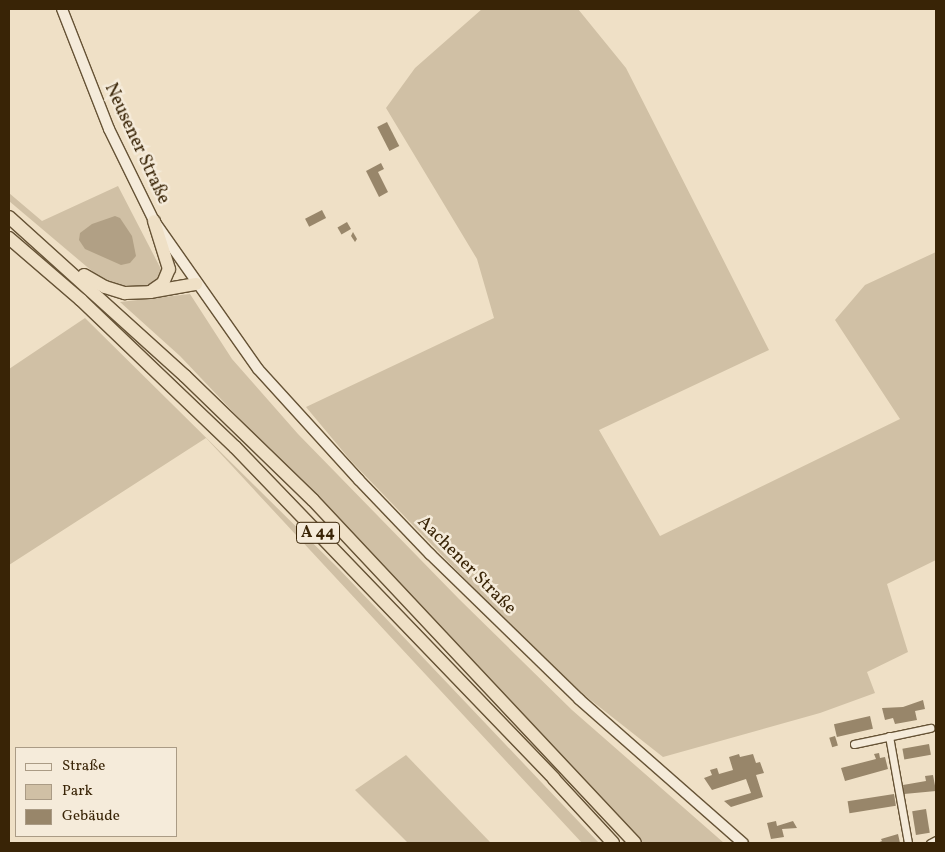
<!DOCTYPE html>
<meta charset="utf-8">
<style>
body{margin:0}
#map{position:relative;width:945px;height:852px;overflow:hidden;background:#efe0c6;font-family:Vollkorn,serif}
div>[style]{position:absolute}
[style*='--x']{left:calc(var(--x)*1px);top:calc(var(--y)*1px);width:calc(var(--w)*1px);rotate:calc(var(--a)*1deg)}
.green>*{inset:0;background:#d0c0a5}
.water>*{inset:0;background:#b1a085}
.building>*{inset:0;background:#98866a;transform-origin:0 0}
.roads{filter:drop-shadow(1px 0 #665336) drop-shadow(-1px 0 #665336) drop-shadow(0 1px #665336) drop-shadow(0 -1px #665336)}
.minor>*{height:7px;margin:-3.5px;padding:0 3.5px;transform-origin:3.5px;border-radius:3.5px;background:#f5ebda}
.secondary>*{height:10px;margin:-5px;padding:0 5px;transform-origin:5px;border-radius:5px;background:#f5ebda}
.motorway>*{height:12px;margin:-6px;padding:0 6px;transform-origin:6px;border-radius:6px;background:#efe0c6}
span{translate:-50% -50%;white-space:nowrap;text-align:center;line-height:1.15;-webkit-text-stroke:5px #f5ebda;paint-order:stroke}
.shield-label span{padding:1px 4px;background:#f5ebda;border:1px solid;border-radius:4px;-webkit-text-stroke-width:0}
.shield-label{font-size:16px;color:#392406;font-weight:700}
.street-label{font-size:18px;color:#392406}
.frame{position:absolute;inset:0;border:10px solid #392406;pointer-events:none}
.legend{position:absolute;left:15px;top:747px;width:162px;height:90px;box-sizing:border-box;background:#f5ebda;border:1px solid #aa9b85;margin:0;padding:6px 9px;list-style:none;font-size:15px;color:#392406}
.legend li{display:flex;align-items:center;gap:10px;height:25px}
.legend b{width:25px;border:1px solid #aa9b85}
</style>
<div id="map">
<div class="green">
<div style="clip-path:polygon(482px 9px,578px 9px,626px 68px,769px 350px,599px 430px,660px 536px,900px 419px,835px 320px,865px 285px,936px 252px,936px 560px,887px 584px,908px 652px,867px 672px,875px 693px,820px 713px,663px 757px,574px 687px,520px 636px,351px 461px,306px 407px,494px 318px,477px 259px,386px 108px,415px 68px)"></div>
<div style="clip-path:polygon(118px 186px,163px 273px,153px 285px,131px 289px,99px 277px,9px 201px,9px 193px,42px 221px)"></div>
<div style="clip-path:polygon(190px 294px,232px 359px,298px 434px,459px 599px,572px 710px,724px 843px,643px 843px,180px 356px,120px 302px)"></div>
<div style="clip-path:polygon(85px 318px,339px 569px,599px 843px,582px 843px,206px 438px,9px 565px,9px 369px)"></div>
<div style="clip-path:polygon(406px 755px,491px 843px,408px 843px,355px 790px)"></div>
</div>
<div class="water">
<div style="clip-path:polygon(115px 216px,120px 218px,132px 236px,136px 256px,130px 263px,121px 265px,85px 249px,79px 240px,80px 233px,92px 224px)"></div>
</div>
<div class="building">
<div style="left:387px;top:122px;width:27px;height:11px;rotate:63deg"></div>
<div style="clip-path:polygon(381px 163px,384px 169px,378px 172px,388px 192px,379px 197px,366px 171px)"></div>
<div style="left:322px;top:210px;width:9px;height:19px;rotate:63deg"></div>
<div style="left:347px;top:222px;width:8px;height:11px;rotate:60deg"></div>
<div style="clip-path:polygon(353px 232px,357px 239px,355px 242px,351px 236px)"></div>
<div style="clip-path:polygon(923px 700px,925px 709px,915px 711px,917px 720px,895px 724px,893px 718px,885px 720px,882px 708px,903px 707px)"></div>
<div style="left:870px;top:716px;width:13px;height:37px;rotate:77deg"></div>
<div style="left:835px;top:736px;width:10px;height:6px;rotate:73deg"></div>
<div style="left:929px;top:744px;width:11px;height:27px;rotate:80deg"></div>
<div style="clip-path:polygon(879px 753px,880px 758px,885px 757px,888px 769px,845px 781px,841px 768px,876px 759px,874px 754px)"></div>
<div style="clip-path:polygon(739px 754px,740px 757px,753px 754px,756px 763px,760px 762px,764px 773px,756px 775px,763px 797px,731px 807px,724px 801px,751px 793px,746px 779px,712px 790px,704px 778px,712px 775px,710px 770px,717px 768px,719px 774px,733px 770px,729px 757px)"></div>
<div style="clip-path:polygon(933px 775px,936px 791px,904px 794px,903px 785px,926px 781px,925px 776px)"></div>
<div style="left:894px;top:794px;width:12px;height:47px;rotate:81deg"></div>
<div style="left:926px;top:809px;width:24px;height:14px;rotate:81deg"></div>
<div style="clip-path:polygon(776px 821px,777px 826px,793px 821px,797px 828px,782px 829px,784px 837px,771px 839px,767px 823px)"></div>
<div style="clip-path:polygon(898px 834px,900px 843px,877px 843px,882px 841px,881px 839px)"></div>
</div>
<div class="roads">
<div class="minor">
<div style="--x:889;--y:736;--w:109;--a:79.9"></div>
<div style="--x:854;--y:744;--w:78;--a:-11.9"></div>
<div style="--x:930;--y:843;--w:7;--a:-27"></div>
</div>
<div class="secondary">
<div style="--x:62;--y:9;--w:129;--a:68.6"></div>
<div style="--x:109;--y:129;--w:102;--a:63.9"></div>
<div style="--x:154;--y:221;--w:181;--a:54.9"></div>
<div style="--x:258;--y:369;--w:150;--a:47.7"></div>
<div style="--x:359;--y:480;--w:103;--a:46.2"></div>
<div style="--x:430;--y:554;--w:208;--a:44.2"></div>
<div style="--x:579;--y:699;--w:218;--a:41.3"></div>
</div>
<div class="motorway">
<div style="--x:9;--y:217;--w:237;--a:42.1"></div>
<div style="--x:185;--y:376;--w:178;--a:44.1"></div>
<div style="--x:313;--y:500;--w:470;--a:46.8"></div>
<div style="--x:9;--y:238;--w:95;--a:40.7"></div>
<div style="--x:81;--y:300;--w:213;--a:43.7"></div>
<div style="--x:235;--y:447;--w:460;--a:46.1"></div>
<div style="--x:554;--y:779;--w:87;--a:47.3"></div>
<div style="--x:84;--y:275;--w:24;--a:30"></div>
<div style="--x:105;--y:287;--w:21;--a:17"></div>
<div style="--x:125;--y:293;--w:25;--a:-2"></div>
<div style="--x:150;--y:292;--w:47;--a:-9.9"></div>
<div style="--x:153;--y:290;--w:12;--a:-35"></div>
<div style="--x:163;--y:283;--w:15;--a:-67"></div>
<div style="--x:169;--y:269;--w:50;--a:-107.4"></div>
</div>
</div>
<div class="shield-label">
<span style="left:318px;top:533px">A 44</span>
</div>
<div class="street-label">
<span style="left:136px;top:144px;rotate:65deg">Neusener Straße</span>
<span style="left:466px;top:566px;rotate:45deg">Aachener Straße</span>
</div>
<div class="frame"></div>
<ul class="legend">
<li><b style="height:6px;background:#f5ebda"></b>Straße</li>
<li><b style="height:14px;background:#d0c0a5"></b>Park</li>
<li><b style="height:14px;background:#98866a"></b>Gebäude</li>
</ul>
</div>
